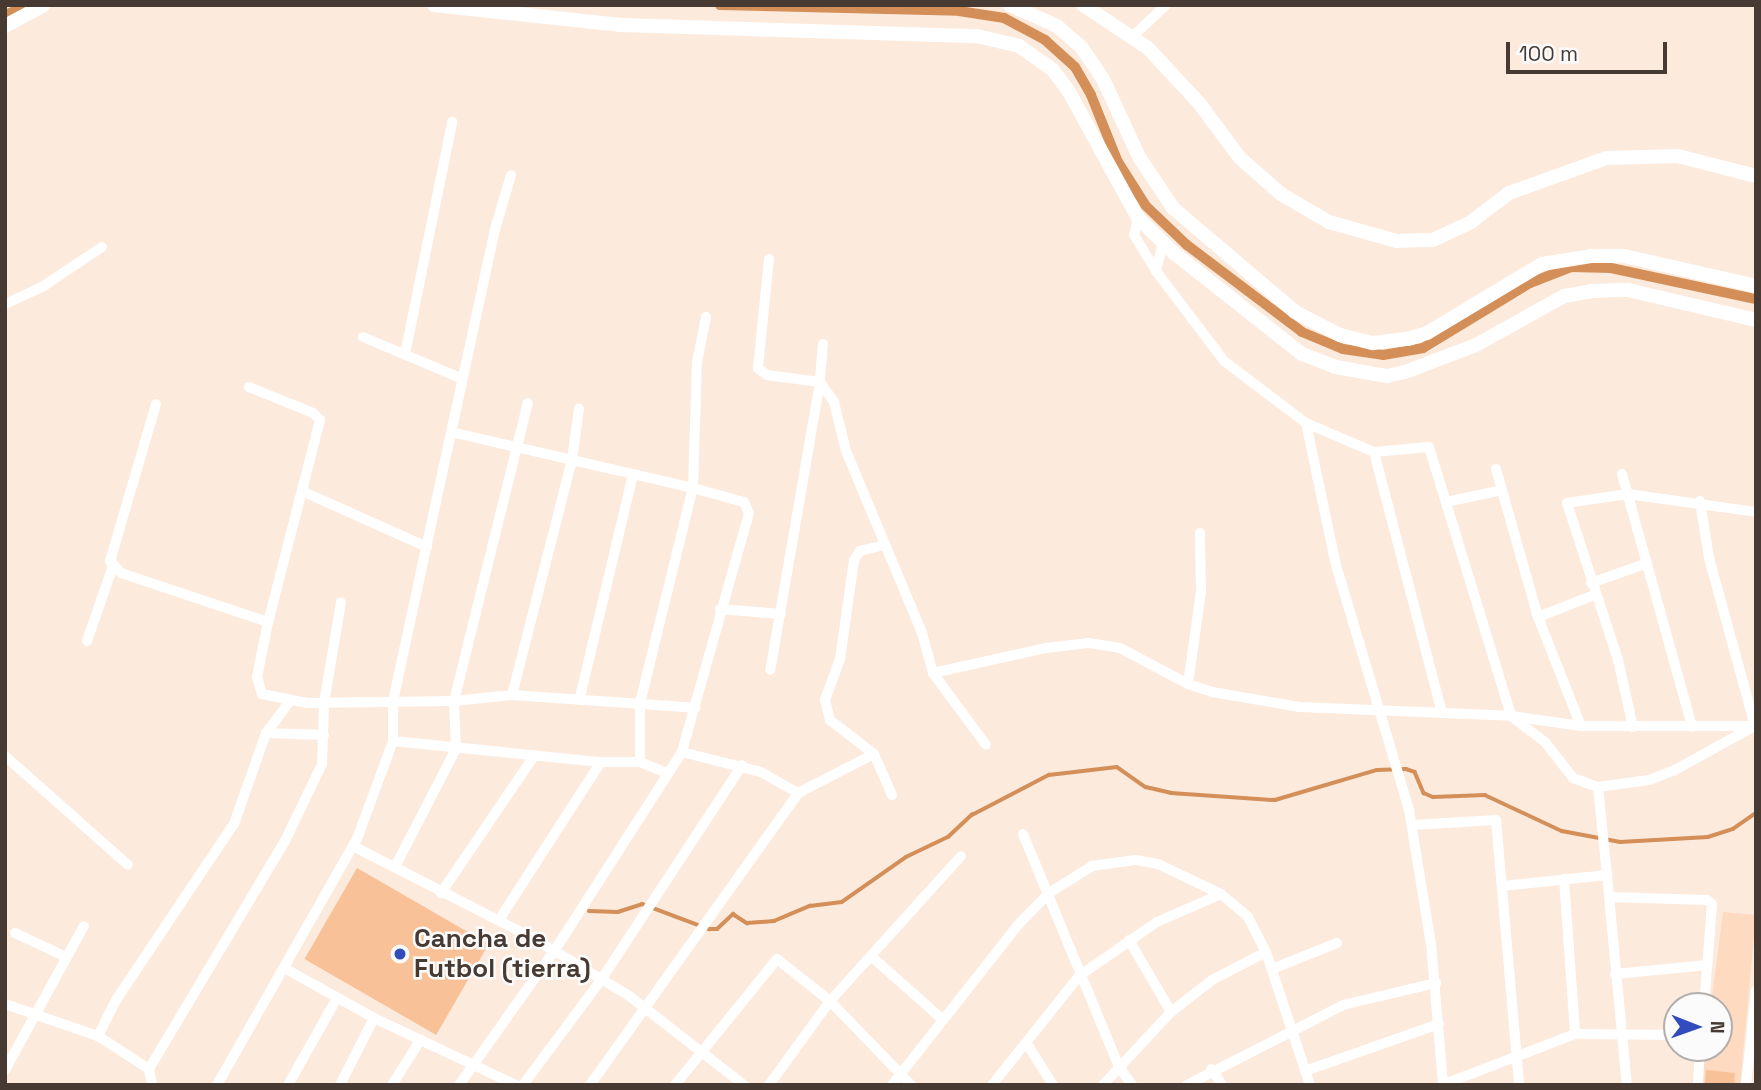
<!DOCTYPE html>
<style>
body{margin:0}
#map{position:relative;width:1761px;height:1090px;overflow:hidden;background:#fceadd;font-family:"Space Grotesk",sans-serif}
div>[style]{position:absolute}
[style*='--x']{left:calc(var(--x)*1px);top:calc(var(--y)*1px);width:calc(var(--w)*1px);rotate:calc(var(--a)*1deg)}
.built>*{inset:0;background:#fedac0}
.green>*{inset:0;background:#f9c197;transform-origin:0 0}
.stream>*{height:3.5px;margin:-1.75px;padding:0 1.75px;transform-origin:1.75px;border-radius:1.75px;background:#d48f58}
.canal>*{height:10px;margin:-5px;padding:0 5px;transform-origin:5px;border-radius:5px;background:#d48f58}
.street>*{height:10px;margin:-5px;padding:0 5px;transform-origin:5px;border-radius:5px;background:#fff}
.secondary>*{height:14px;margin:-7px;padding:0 7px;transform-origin:7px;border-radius:7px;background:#fff}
.dots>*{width:19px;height:19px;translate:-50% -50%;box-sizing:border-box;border:4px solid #fbfbfb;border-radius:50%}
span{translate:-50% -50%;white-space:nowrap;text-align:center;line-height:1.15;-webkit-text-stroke:5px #fbfbfb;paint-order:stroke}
.poi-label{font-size:26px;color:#463a32;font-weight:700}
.left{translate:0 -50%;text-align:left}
.frame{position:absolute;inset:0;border:7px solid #463a32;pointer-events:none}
.north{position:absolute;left:1663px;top:992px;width:70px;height:70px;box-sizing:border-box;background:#fbfbfb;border:2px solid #b3aeab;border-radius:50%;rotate:91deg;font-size:19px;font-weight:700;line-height:28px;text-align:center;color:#463a32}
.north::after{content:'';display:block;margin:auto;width:24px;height:32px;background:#324cbd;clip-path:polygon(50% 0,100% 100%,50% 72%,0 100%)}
.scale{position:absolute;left:1506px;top:42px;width:161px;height:32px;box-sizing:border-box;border:4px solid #463a32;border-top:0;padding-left:9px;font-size:21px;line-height:24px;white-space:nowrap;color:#463a32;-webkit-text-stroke:5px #fbfbfb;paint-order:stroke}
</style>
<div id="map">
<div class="built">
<div style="clip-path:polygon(1723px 912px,1756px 915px,1740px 1085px,1702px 1085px,1705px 1048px,1719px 1048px,1719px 1006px,1711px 1006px)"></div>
</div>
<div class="green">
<div style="left:357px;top:868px;width:152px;height:105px;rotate:30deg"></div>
<div style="clip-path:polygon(1706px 1070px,1735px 1073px,1734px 1085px,1705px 1085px)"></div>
</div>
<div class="stream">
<div style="--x:589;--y:911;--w:29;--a:2"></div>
<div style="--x:618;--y:912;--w:25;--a:-18"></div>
<div style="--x:642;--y:904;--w:72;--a:20.5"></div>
<div style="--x:709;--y:929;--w:8;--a:0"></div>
<div style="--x:717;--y:929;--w:22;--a:-43"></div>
<div style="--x:733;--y:914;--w:17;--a:33"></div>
<div style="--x:747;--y:923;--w:27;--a:-4"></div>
<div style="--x:774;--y:921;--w:39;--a:-23"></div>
<div style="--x:810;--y:906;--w:32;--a:-7"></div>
<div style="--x:842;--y:902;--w:78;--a:-35.1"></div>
<div style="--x:906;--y:857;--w:47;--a:-25.5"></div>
<div style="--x:948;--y:837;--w:33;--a:-43"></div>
<div style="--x:972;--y:815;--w:87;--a:-27.5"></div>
<div style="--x:1049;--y:775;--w:68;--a:-6.7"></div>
<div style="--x:1117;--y:767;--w:35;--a:35"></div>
<div style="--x:1146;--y:787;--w:26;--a:13"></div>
<div style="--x:1171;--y:793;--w:104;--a:3.9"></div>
<div style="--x:1275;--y:800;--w:106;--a:-16.4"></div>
<div style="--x:1377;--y:770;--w:29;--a:-2"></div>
<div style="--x:1406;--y:769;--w:9;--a:18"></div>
<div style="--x:1415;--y:772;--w:23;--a:67"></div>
<div style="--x:1424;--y:793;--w:10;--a:24"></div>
<div style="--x:1433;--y:797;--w:52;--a:-2.2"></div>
<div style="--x:1485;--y:795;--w:85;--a:25.1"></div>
<div style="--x:1562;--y:831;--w:59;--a:10.7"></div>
<div style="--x:1620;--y:842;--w:88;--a:-3.3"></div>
<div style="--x:1708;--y:837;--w:26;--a:-18"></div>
<div style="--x:1733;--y:829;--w:28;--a:-35"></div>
</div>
<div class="canal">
<div style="--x:720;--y:5;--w:239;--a:1.4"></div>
<div style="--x:959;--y:11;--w:46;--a:8.8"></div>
<div style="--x:1004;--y:18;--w:47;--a:28.2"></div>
<div style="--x:1045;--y:40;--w:40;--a:42"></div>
<div style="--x:1075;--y:67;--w:32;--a:60"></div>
<div style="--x:1091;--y:95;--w:72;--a:68.1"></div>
<div style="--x:1118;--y:162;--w:52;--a:57.5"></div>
<div style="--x:1146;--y:206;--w:57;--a:43.6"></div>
<div style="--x:1187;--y:245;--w:144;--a:37.1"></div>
<div style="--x:1302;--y:332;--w:44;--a:22.5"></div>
<div style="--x:1343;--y:349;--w:40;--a:8.5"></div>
<div style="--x:1383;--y:355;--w:41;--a:-9.9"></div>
<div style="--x:1423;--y:348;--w:125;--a:-31.3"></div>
<div style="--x:1530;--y:283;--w:44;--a:-21.3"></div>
<div style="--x:1571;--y:267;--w:40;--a:1.4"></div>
<div style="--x:1611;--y:268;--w:148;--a:12.1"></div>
<div style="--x:5;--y:15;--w:26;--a:-23"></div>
</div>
<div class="street">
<div style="--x:1132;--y:37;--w:47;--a:-43.3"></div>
<div style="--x:1138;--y:218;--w:17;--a:103"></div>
<div style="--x:1134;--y:235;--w:42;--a:58.6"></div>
<div style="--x:1163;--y:243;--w:29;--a:104"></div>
<div style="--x:1156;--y:271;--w:113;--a:52.9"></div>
<div style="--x:1224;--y:361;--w:103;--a:37.1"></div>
<div style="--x:1306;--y:423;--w:74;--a:23.1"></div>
<div style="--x:1374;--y:452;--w:270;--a:75.4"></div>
<div style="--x:769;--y:259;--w:110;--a:95.8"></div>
<div style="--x:758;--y:368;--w:11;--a:38"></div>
<div style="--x:767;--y:375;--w:53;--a:7.5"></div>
<div style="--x:820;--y:382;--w:292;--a:99.8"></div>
<div style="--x:5;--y:304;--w:41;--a:-24.7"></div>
<div style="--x:42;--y:287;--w:72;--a:-33.7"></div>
<div style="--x:363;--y:337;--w:108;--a:22.8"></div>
<div style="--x:823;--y:344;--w:38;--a:95"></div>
<div style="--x:820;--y:382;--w:24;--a:55"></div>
<div style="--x:834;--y:402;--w:50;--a:76.2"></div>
<div style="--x:846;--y:451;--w:197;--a:67.3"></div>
<div style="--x:922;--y:633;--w:41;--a:74.6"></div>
<div style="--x:933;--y:673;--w:89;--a:53.6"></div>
<div style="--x:405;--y:354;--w:237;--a:-78.5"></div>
<div style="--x:249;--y:387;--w:69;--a:22.1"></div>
<div style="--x:313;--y:413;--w:10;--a:45"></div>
<div style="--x:320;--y:420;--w:209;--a:104.4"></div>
<div style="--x:268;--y:622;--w:56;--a:101.3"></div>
<div style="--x:257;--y:677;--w:18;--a:74"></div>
<div style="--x:262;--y:694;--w:46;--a:11.3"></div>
<div style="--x:307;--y:703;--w:147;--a:-0.8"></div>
<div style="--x:454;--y:701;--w:58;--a:-5.9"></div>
<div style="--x:512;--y:695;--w:184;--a:4"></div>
<div style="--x:156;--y:404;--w:164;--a:106.3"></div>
<div style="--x:110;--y:561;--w:16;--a:47"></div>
<div style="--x:121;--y:573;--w:155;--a:18.4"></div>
<div style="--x:1306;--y:423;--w:145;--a:78.1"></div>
<div style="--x:1336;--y:565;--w:256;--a:73.4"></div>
<div style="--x:1409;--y:810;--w:136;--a:80.7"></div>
<div style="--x:1431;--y:944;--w:142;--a:85.1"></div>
<div style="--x:451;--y:432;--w:248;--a:13"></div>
<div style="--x:693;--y:488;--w:53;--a:15.4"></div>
<div style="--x:744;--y:502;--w:12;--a:66"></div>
<div style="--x:749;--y:513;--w:248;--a:105.7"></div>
<div style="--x:682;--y:752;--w:237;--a:122.7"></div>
<div style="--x:554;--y:951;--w:164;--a:125.3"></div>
<div style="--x:1374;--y:452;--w:55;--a:-5.2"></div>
<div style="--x:1429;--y:447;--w:281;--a:73"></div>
<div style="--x:1511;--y:716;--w:43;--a:37.4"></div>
<div style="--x:1545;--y:742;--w:46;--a:52.1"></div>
<div style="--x:1573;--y:778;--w:27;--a:20"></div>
<div style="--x:1598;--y:787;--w:51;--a:-7.8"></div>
<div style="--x:1649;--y:780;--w:26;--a:-21"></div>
<div style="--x:1673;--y:771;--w:94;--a:-28.8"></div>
<div style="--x:1755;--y:726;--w:174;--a:-105.3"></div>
<div style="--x:1709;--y:558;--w:58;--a:-99"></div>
<div style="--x:1496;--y:469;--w:154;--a:74.2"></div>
<div style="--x:1538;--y:617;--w:117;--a:68.5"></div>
<div style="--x:1622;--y:474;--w:262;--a:74.5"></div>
<div style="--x:304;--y:492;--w:135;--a:24.1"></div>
<div style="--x:1446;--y:502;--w:57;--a:-12.1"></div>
<div style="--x:885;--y:545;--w:26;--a:167"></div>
<div style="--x:860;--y:551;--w:11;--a:124"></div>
<div style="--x:854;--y:560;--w:100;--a:98"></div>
<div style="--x:840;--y:659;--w:44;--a:110.1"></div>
<div style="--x:825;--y:700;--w:21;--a:76"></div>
<div style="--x:830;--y:720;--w:56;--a:37.7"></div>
<div style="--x:874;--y:754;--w:45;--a:66.3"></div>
<div style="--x:1591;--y:583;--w:57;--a:-19.4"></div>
<div style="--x:720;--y:609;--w:61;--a:4.7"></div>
<div style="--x:1538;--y:617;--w:60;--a:-21.4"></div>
<div style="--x:87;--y:641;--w:79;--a:-70.9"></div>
<div style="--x:933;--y:673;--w:116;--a:-12.5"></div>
<div style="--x:1046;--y:648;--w:43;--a:-6.6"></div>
<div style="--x:1089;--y:643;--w:31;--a:9"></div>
<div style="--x:1120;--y:648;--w:77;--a:27.9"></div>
<div style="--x:1188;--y:684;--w:25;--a:18"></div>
<div style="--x:1212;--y:692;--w:89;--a:9.7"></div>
<div style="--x:1300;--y:707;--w:211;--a:2.4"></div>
<div style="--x:1511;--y:716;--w:71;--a:8.1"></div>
<div style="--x:1581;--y:726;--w:172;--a:0"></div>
<div style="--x:1188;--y:684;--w:93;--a:-82"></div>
<div style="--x:1201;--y:592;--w:59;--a:-91"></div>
<div style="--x:512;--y:695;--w:243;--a:-75.7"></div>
<div style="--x:572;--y:460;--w:52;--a:-82.3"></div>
<div style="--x:580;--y:697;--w:229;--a:-76.6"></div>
<div style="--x:1633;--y:727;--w:69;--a:-102.6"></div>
<div style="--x:1618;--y:660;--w:165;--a:-108"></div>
<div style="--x:1567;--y:503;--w:61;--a:-8.5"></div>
<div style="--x:1627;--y:494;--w:130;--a:7.9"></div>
<div style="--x:266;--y:733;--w:58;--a:2"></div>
<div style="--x:393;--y:741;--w:209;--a:5.8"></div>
<div style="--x:601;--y:762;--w:39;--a:0"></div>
<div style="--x:640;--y:762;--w:29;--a:22"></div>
<div style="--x:682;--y:752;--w:81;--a:14.2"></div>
<div style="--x:761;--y:772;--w:43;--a:29.6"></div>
<div style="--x:798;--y:793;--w:85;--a:-27.2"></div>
<div style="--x:5;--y:756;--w:164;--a:41.5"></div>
<div style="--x:640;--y:762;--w:59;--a:-90"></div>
<div style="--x:640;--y:703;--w:221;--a:-76.2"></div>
<div style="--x:693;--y:488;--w:126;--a:-88.2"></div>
<div style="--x:697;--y:362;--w:46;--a:-78.7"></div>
<div style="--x:1598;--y:787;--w:88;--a:84.2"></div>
<div style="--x:1412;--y:825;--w:84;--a:-3.4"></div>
<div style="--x:1496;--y:820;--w:266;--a:85"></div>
<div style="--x:1023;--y:834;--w:252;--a:67.6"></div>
<div style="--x:1119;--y:1067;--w:22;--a:54"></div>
<div style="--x:353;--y:846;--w:202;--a:27.1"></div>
<div style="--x:533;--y:938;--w:111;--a:31"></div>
<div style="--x:628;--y:995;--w:147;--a:37.8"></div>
<div style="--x:395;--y:867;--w:133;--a:-62.7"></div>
<div style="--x:456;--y:749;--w:48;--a:-92.4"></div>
<div style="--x:454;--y:701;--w:307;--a:-76.1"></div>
<div style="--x:1564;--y:879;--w:155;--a:85.9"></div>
<div style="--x:1503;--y:886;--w:105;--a:-6"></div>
<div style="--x:1607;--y:875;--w:211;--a:84.6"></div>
<div style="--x:441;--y:893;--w:166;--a:-55.8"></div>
<div style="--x:1609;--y:897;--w:98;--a:1.8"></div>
<div style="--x:1707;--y:900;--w:6;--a:39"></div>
<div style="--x:1712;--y:904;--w:102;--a:94.5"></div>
<div style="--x:499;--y:920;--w:188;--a:-57.2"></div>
<div style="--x:15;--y:933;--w:56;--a:25.2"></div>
<div style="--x:1129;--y:940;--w:83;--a:59.7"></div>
<div style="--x:1266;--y:952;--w:140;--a:71.7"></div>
<div style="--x:871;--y:956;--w:95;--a:41.6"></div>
<div style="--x:286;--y:969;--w:101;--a:29.1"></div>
<div style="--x:374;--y:1018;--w:157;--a:25.3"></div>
<div style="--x:1272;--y:969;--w:70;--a:-21.8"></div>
<div style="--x:1615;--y:974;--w:93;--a:-5.5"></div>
<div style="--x:5;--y:1004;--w:98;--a:19"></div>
<div style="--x:98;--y:1036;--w:61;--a:32.9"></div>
<div style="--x:149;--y:1069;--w:16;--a:79"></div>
<div style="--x:98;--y:1036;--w:40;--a:-63.4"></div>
<div style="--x:116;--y:1000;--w:212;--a:-56.2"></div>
<div style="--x:234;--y:824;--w:96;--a:-70.6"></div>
<div style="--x:266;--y:733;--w:39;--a:-53"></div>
<div style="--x:1027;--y:1044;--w:49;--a:57.6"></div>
<div style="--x:149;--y:1069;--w:265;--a:-59.2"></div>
<div style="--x:285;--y:841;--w:85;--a:-64.3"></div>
<div style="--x:322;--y:764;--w:61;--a:-88.1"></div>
<div style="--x:324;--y:703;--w:102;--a:-80.4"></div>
<div style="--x:1211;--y:1069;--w:19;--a:55"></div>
<div style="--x:5;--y:1070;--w:164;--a:-61.3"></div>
<div style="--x:1305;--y:1071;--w:142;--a:-19.3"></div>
<div style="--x:217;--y:1085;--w:283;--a:-60.4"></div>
<div style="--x:357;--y:839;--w:104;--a:-69.8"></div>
<div style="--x:393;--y:741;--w:40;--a:-90"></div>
<div style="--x:393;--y:701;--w:486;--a:-77.8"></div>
<div style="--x:496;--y:226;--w:53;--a:-73.6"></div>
<div style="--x:288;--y:1085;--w:100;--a:-60.6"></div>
<div style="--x:340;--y:1085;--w:75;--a:-63.1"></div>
<div style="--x:392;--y:1085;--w:54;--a:-57.8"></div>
<div style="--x:523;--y:1085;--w:131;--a:-53.4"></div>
<div style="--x:601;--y:980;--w:257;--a:-56.7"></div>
<div style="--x:590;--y:1085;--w:359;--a:-54.5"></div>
<div style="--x:675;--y:1085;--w:162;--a:-51"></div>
<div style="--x:777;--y:959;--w:68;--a:38.4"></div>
<div style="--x:830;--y:1001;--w:117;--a:46"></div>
<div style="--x:769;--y:1085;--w:104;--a:-54"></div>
<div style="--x:830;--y:1001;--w:195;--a:-47.9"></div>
<div style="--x:892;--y:1085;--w:202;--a:-51.8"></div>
<div style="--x:1017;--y:926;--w:46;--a:-45.9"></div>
<div style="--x:1049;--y:893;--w:51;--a:-32.1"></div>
<div style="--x:1092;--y:866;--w:44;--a:-7.8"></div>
<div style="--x:1136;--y:860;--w:22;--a:10"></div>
<div style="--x:1158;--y:864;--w:70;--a:25.5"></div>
<div style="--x:1221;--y:894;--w:35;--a:40"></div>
<div style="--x:1248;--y:917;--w:39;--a:63"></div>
<div style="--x:1266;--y:952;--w:61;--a:152.6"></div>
<div style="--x:1212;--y:980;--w:52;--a:142"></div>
<div style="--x:1171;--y:1012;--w:100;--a:133"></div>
<div style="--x:992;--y:1085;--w:139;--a:-51.4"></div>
<div style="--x:1079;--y:976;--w:95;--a:-34.7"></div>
<div style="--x:1157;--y:922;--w:70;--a:-23.6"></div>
<div style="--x:1187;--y:1085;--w:175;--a:-27.1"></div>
<div style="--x:1343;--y:1005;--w:96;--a:-13.3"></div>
<div style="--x:1442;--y:1085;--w:142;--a:-21"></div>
<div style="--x:1575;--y:1034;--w:102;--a:0.6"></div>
<div style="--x:1698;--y:1085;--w:37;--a:-87"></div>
<div style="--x:1746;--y:1085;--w:95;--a:-83.9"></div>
</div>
<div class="secondary">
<div style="--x:434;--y:5;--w:188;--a:6.1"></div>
<div style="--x:621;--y:25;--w:356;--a:1.8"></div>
<div style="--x:977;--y:36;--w:43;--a:13.4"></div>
<div style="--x:1019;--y:46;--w:40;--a:34.9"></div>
<div style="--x:1052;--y:69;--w:26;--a:53"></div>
<div style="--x:1068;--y:90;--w:146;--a:61.3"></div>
<div style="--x:1138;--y:218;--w:50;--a:44.2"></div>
<div style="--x:1174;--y:253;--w:163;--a:38.3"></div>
<div style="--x:1302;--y:354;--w:36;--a:21"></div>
<div style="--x:1336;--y:367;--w:52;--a:10"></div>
<div style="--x:1387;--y:376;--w:18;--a:-13"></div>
<div style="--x:1405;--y:372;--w:76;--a:-20.8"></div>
<div style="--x:1476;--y:345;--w:101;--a:-29.1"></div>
<div style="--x:1564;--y:296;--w:28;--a:-10"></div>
<div style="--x:1592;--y:291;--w:36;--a:-2"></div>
<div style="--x:1628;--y:290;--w:131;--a:13.2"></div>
<div style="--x:1010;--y:5;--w:51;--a:24.1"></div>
<div style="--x:1057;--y:26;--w:33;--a:41"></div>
<div style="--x:1082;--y:48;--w:37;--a:56"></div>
<div style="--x:1103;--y:79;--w:86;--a:65.2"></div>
<div style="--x:1139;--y:157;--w:61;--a:56.3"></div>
<div style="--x:1173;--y:208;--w:160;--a:40.4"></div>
<div style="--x:1295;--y:312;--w:51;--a:27.1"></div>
<div style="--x:1340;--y:335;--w:34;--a:14"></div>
<div style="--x:1373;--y:343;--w:35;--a:-7"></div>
<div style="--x:1408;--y:339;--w:20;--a:-18"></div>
<div style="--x:1427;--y:333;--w:134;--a:-31"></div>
<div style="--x:1542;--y:264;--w:51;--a:-9.1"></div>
<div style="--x:1592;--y:256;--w:32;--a:0"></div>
<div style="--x:1624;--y:256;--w:135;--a:12.8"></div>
<div style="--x:1083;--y:5;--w:78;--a:33.5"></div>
<div style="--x:1148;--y:48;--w:75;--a:47.2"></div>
<div style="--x:1199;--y:103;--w:69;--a:53.3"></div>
<div style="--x:1240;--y:158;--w:55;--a:41.3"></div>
<div style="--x:1281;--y:194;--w:56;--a:30.3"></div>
<div style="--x:1329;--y:222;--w:70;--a:15.8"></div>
<div style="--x:1396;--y:241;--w:37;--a:-2"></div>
<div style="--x:1433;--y:240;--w:42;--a:-25.3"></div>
<div style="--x:1471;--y:222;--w:48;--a:-37.3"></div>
<div style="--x:1509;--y:193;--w:104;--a:-19.7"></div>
<div style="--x:1607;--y:158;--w:71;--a:-1.6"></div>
<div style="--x:1678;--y:156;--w:81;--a:14.4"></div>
<div style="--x:5;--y:26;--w:44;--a:-28.3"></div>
</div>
<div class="dots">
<div style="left:400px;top:954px;background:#324cbd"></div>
</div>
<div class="poi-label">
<span class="left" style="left:414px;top:954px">Cancha de<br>Futbol (tierra)</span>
</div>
<div class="frame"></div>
<div class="north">N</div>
<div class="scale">100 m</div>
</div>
